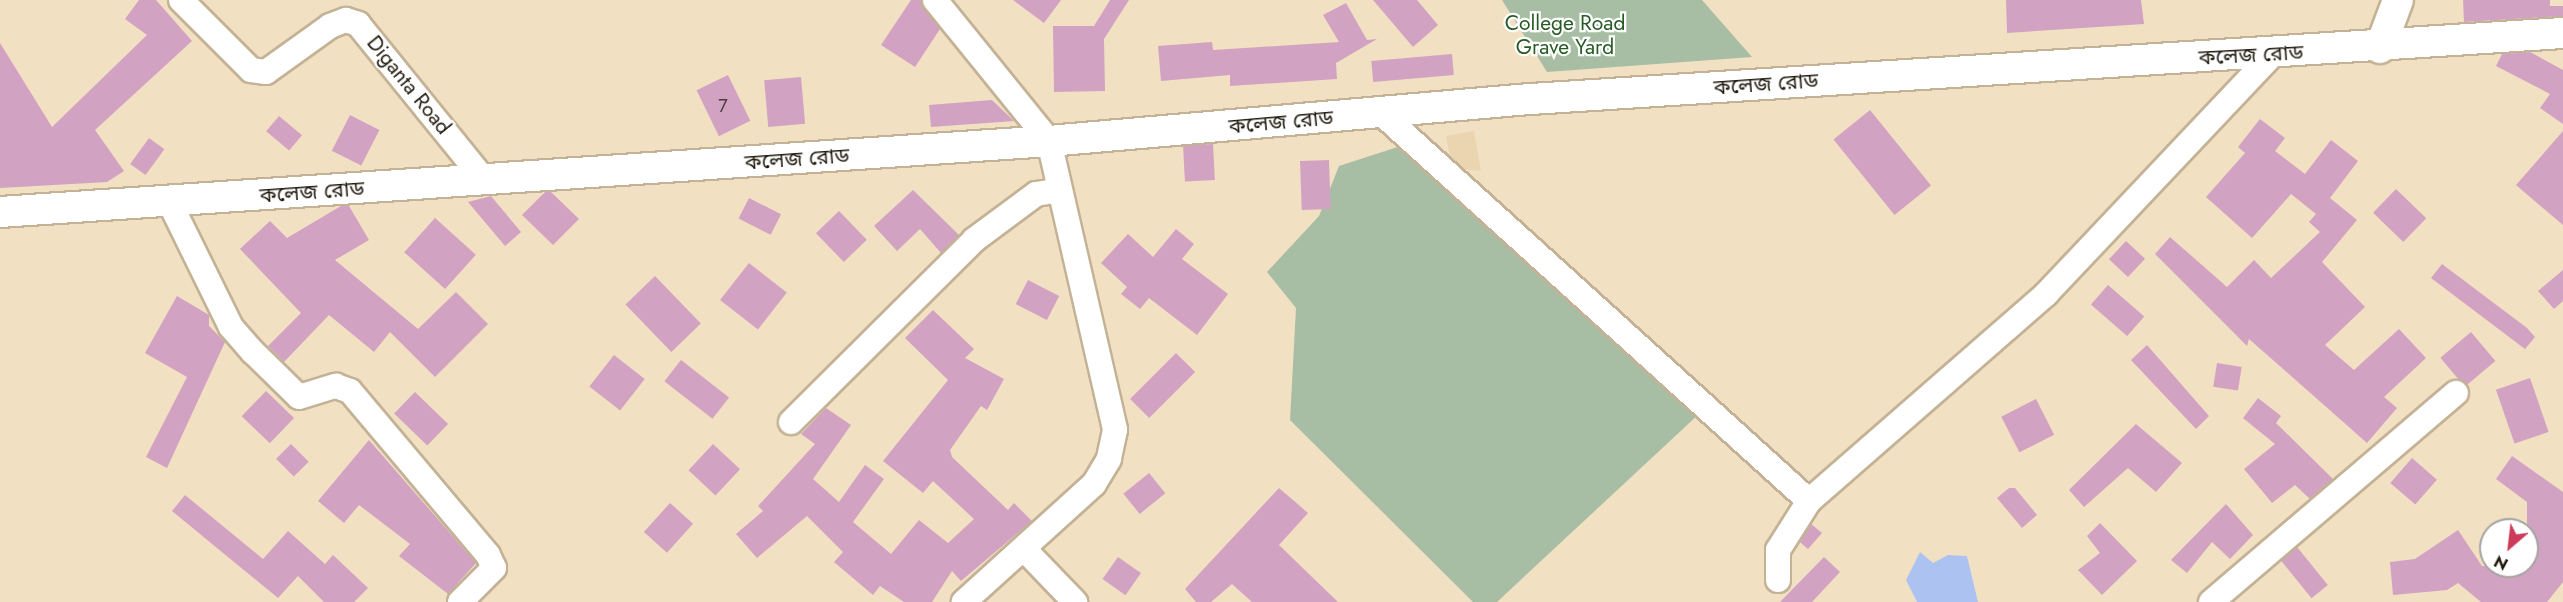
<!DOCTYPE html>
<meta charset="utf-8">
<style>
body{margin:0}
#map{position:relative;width:2563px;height:602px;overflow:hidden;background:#f2e0c2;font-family:Jost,"Noto Sans Bengali",sans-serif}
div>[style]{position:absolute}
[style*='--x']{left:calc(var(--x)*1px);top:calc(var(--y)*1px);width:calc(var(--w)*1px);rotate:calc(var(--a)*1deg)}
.built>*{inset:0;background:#ebd5b0}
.green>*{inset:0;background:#a7bea4}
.water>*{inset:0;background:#acc3f2}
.building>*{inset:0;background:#d2a2c3;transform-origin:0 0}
.roads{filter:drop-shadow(2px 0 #c3b295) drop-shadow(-2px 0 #c3b295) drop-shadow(0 2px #c3b295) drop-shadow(0 -2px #c3b295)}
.minor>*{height:24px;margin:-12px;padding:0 12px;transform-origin:12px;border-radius:12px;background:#fff}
.major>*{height:30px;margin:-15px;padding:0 15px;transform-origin:15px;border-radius:15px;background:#fff}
span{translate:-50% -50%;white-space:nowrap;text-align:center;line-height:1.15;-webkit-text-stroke:4.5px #fff;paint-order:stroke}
.number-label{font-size:18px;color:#4c3c3c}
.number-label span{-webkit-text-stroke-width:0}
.park-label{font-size:21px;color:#275a24}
.street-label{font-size:21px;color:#201a0f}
.north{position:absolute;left:2479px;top:518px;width:60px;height:60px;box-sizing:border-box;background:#fff;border:2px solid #a6a39f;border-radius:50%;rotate:208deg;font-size:16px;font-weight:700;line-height:24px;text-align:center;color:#201a0f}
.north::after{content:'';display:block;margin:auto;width:21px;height:27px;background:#cc3c5a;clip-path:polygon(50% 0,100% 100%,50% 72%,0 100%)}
</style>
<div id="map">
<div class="built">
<div style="clip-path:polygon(1474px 131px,1481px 171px,1452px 168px,1446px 136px)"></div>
</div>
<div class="green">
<div style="clip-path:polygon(1502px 0,1702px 0,1752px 57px,1547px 72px)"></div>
<div style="clip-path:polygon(1413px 142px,1700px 413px,1497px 602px,1473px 602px,1290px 420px,1296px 308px,1267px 272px,1319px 216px,1339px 166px)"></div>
</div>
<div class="water">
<div style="clip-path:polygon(1920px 552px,1933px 563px,1948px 555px,1967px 556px,1978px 602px,1917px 602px,1906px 580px)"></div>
</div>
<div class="building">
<div style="clip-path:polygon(139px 0,156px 0,192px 41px,95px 130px,124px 171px,107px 182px,0 188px,0 43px,52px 127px,147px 35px,125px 19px)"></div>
<div style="clip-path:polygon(911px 0,921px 0,940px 29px,915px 67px,881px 45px)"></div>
<div style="clip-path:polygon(1013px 0,1061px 0,1044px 23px)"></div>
<div style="clip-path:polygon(1110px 0,1129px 0,1104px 39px,1105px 91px,1054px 92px,1053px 26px,1094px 26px)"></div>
<div style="clip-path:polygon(1373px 0,1417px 0,1438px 25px,1413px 47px)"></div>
<div style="clip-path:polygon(2006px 0,2141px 0,2144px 24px,2007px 33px)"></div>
<div style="clip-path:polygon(2463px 0,2550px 0,2550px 6px,2563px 6px,2563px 16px,2464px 22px)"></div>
<div style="clip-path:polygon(1346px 3px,1367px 40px,1377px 39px,1336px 63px,1337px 79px,1230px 86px,1230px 75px,1161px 81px,1158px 46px,1212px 42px,1213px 50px,1339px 42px,1323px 15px)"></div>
<div style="clip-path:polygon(2530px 52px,2563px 70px,2563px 124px,2540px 108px,2550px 94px,2496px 66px,2502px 54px)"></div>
<div style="left:1452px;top:54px;width:21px;height:81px;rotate:85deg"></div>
<div style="left:728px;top:75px;width:51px;height:35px;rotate:64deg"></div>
<div style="left:801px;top:77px;width:47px;height:37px;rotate:85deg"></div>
<div style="clip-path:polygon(992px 100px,1014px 121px,931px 127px,929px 105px)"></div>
<div style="left:1870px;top:110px;width:97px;height:47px;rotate:51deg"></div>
<div style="left:350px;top:115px;width:33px;height:40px;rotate:27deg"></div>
<div style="left:279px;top:116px;width:30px;height:20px;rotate:40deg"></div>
<div style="clip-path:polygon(2260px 119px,2285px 138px,2275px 151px,2305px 174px,2331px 140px,2358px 161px,2330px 198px,2357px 220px,2322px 262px,2365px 307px,2325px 345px,2354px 370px,2399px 329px,2426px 358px,2384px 397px,2397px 408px,2367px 443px,2249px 339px,2247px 346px,2155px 254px,2170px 237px,2227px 287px,2254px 260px,2271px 278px,2320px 232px,2309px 222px,2316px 214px,2291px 194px,2252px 238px,2206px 197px,2245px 153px,2238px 147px)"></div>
<div style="clip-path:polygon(2563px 131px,2563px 225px,2516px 185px)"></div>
<div style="left:149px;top:138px;width:19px;height:32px;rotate:36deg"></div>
<div style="left:1213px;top:144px;width:36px;height:30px;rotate:87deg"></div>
<div style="left:1329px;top:160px;width:49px;height:29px;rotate:88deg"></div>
<div style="left:2396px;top:189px;width:42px;height:33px;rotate:44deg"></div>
<div style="clip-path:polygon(913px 190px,959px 235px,941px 253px,920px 229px,897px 251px,874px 226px)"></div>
<div style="clip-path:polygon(545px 192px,551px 192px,579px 219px,553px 245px,522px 215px)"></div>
<div style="clip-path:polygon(491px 196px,521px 232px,505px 246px,468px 202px)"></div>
<div style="left:749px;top:198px;width:36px;height:23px;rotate:27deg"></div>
<div style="clip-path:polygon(341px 206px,349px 206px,369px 240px,335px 260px,418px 329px,456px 292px,488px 324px,435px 377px,390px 332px,374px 352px,329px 315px,284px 362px,268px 346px,301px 313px,240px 249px,270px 221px,287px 238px)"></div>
<div style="left:839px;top:211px;width:40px;height:32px;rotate:46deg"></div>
<div style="left:435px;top:218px;width:55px;height:46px;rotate:42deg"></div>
<div style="clip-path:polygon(1176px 229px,1194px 244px,1182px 259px,1228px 294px,1197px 335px,1149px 298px,1140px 309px,1121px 294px,1127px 287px,1101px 263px,1128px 234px,1153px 257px)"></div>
<div style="left:2126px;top:241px;width:26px;height:25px;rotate:43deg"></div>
<div style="left:749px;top:263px;width:48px;height:47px;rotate:38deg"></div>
<div style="clip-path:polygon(2442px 264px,2527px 328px,2535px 337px,2525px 349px,2431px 278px)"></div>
<div style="clip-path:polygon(2563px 270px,2563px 301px,2554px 309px,2538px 291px)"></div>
<div style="left:655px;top:276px;width:66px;height:41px;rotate:46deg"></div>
<div style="left:1028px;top:280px;width:35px;height:27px;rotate:27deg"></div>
<div style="left:2108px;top:285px;width:48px;height:26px;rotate:41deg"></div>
<div style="clip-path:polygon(177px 296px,209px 315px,209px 326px,225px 342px,167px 468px,146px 457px,187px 377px,145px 353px)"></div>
<div style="clip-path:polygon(933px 310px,974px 349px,965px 358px,1004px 379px,987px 410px,981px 406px,950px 450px,952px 457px,1008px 510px,1014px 503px,1032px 521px,961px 581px,952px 571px,932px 602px,904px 602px,880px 586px,873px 595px,834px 562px,843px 552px,807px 516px,757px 558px,736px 534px,763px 511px,758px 506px,815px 444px,801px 434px,826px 408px,851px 425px,813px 479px,839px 502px,865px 465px,884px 479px,853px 522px,891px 554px,919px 520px,948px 543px,974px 519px,933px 481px,923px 493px,883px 461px,948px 380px,905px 338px)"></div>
<div style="left:2471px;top:332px;width:38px;height:40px;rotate:50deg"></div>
<div style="clip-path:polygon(2147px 345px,2209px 416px,2196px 429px,2131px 360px)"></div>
<div style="left:1176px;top:353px;width:27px;height:65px;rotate:45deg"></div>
<div style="left:614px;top:355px;width:39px;height:40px;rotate:38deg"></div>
<div style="left:681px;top:360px;width:61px;height:27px;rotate:38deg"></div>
<div style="left:2217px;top:363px;width:25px;height:24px;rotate:9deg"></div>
<div style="left:2530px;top:378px;width:57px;height:36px;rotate:71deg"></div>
<div style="left:266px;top:391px;width:39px;height:35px;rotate:44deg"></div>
<div style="left:415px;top:392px;width:46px;height:30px;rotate:44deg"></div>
<div style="clip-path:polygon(2258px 398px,2281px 416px,2276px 423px,2333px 479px,2310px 499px,2295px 485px,2272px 503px,2244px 469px,2275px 444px,2243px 418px)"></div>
<div style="left:2036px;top:399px;width:40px;height:39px;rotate:63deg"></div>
<div style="clip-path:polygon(2136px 424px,2182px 463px,2156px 492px,2128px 468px,2084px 507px,2069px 490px)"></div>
<div style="clip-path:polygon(369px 440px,476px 563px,448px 594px,399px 556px,410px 544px,359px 505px,344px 523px,318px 501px)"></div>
<div style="left:291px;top:444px;width:25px;height:21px;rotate:45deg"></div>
<div style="left:713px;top:444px;width:37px;height:36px;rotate:43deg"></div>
<div style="clip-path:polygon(2512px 456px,2563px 492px,2563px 582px,2547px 602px,2481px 602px,2458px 583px,2447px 590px,2393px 595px,2390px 562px,2415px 559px,2458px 530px,2482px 566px,2527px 566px,2527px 502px,2496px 479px)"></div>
<div style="left:2412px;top:458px;width:33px;height:33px;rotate:41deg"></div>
<div style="left:1149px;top:473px;width:26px;height:33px;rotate:51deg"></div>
<div style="clip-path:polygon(1279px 488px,1308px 513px,1279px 545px,1338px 602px,1252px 602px,1232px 584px,1211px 602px,1196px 602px,1185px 589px)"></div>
<div style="clip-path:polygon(2009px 488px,2015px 488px,2037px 515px,2022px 528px,1997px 498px)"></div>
<div style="clip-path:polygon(185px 495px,263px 559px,288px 531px,325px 564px,333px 555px,368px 588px,354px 602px,324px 602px,298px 576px,278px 598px,172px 511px)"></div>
<div style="left:670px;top:503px;width:31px;height:39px;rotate:42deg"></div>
<div style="clip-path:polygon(2226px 504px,2253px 535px,2230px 559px,2212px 542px,2187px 573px,2171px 560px)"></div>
<div style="clip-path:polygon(2100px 523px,2137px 561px,2102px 595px,2078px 570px,2100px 553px,2087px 536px)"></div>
<div style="clip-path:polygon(1811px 524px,1822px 533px,1808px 549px,1800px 542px)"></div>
<div style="left:2297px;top:547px;width:49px;height:21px;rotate:51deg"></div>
<div style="left:1118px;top:557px;width:28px;height:27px;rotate:35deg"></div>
<div style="clip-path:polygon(1824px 557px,1840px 572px,1812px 602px,1780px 602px)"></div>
</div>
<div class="roads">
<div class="minor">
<div style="--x:181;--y:0;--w:99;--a:45"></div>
<div style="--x:251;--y:70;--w:15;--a:8"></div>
<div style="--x:266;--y:72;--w:79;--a:-35.7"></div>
<div style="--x:330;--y:26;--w:17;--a:-21"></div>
<div style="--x:346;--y:20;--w:13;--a:18"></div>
<div style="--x:358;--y:24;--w:202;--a:51"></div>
<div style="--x:935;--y:0;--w:181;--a:51"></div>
<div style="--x:1049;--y:141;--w:296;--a:77.1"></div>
<div style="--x:1115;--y:430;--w:30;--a:102"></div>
<div style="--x:1109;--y:459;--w:29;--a:121"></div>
<div style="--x:1094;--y:484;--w:176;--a:137.8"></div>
<div style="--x:1381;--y:113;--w:578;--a:42.19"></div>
<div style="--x:169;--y:201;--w:140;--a:63.8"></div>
<div style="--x:231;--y:327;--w:33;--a:49"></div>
<div style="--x:253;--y:352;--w:64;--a:44.4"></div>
<div style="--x:299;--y:397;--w:39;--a:-17"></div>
<div style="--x:336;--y:386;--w:15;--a:20"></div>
<div style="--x:350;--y:391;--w:214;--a:49.9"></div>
<div style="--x:488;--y:555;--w:14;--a:65"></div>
<div style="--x:494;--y:568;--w:48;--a:135"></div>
<div style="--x:791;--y:422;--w:258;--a:-44.8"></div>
<div style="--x:974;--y:240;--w:77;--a:-36.6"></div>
<div style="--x:1036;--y:194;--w:24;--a:-9"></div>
<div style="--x:1024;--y:549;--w:74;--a:46.1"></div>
<div style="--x:1778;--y:580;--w:30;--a:-90"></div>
<div style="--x:1778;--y:550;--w:58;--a:-57.7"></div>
<div style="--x:1809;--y:501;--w:315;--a:-41.1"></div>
<div style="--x:2046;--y:294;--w:332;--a:-46.6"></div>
<div style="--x:2211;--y:602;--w:322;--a:-40.5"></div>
</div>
<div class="major">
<div style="--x:2380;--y:48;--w:51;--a:-69.4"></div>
<div style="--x:0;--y:212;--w:1051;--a:-3.87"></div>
<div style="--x:1049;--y:141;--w:484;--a:-5"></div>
<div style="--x:1531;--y:99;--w:1034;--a:-3.66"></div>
</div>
</div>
<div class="number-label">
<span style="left:723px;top:106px">7</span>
</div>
<div class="park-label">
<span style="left:1565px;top:35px">College Road<br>Grave Yard</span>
</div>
<div class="street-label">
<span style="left:2251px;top:55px;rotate:-3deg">কলেজ রোড</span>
<span style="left:1766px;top:84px;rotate:-4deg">কলেজ রোড</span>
<span style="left:409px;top:85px;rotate:51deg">Diganta Road</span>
<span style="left:1281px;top:122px;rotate:-5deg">কলেজ রোড</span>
<span style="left:797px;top:159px;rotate:-4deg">কলেজ রোড</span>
<span style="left:312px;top:192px;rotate:-4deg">কলেজ রোড</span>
</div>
<div class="north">N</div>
</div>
